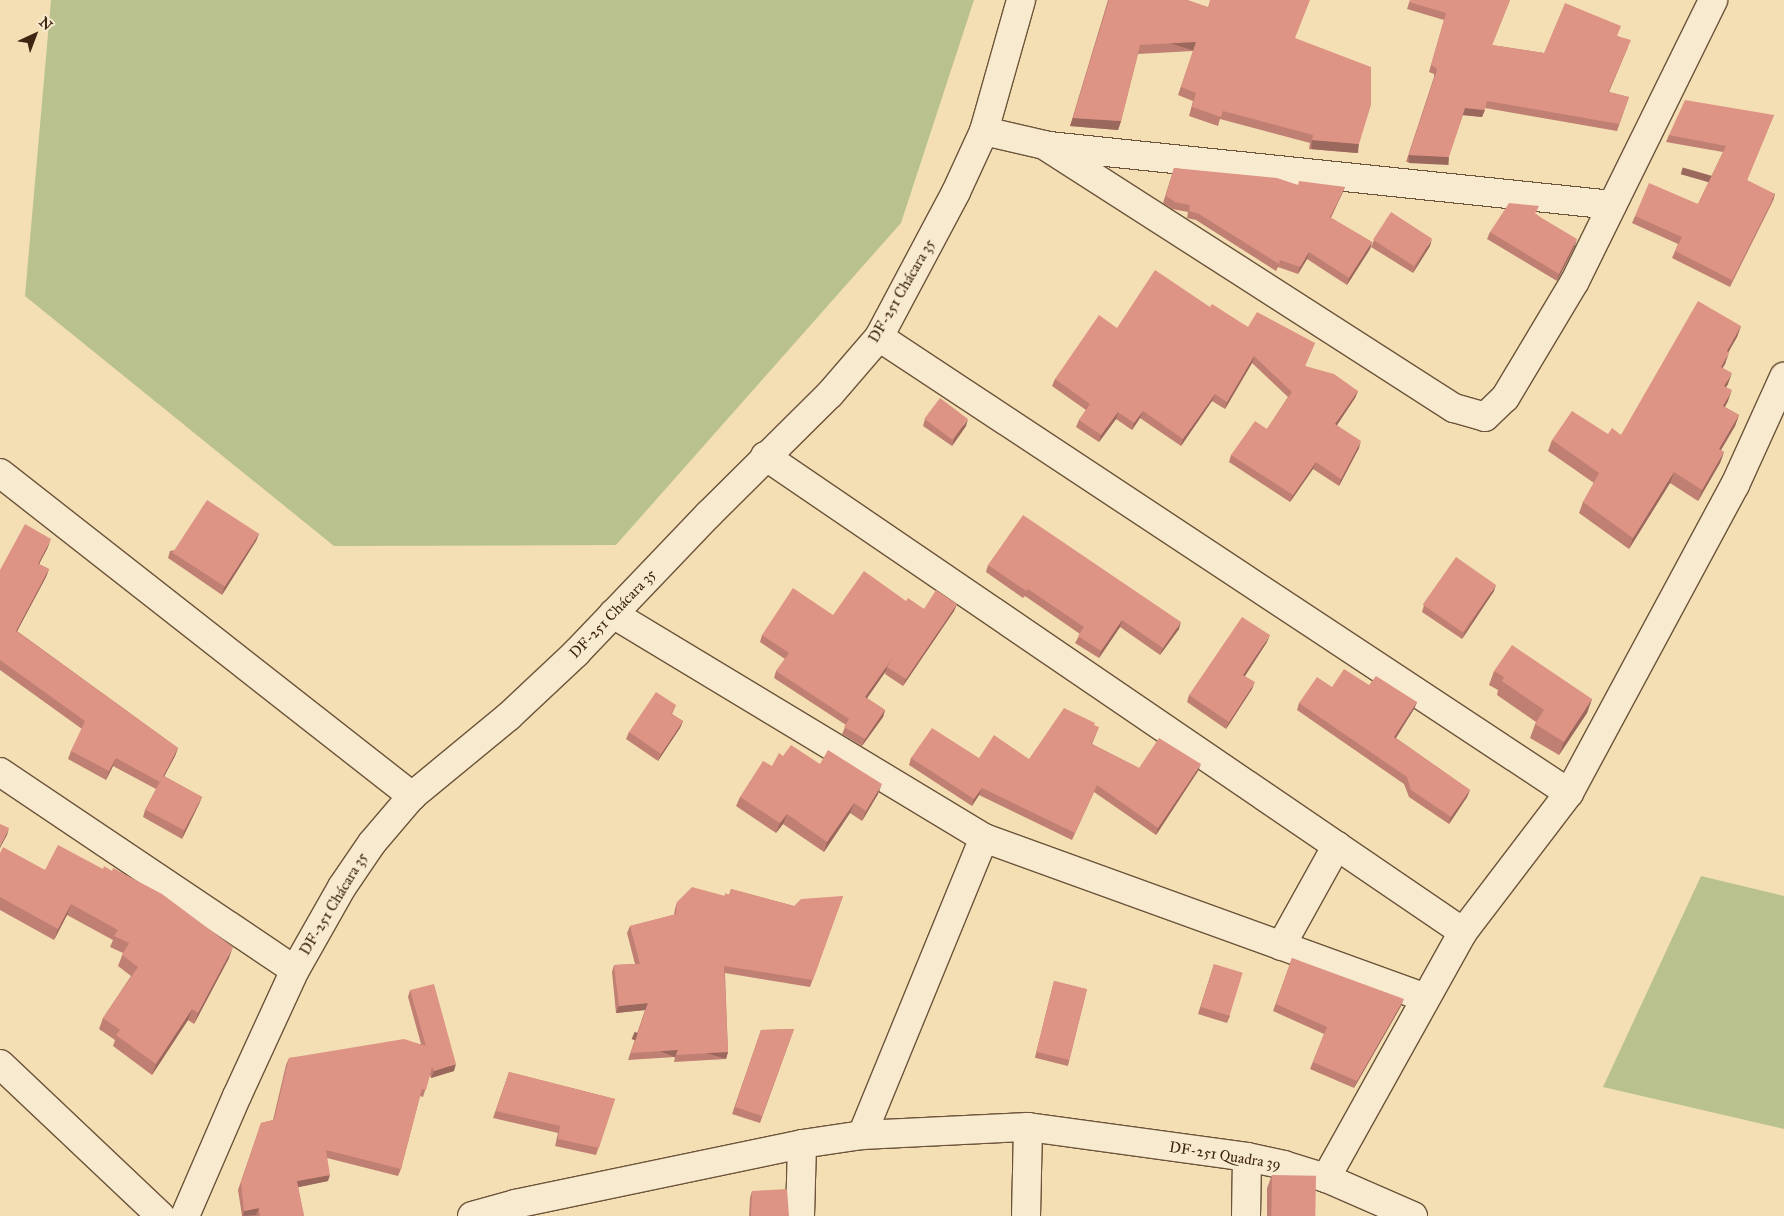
<!DOCTYPE html>
<meta charset="utf-8">
<style>
body{margin:0}
#map{position:relative;width:1784px;height:1216px;overflow:hidden;background:#f4dfb4;font-family:"IM FELL Great Primer",serif}
div>[style]{position:absolute}
[style*='--x']{left:calc(var(--x)*1px);top:calc(var(--y)*1px);width:calc(var(--w)*1px);rotate:calc(var(--a)*1deg)}
.green>*{inset:0;background:#b9c28f}
.roads{filter:drop-shadow(1px 0 #6c543a) drop-shadow(-1px 0 #6c543a) drop-shadow(0 1px #6c543a) drop-shadow(0 -1px #6c543a)}
.minor>*{height:28px;margin:-14px;padding:0 14px;transform-origin:14px;border-radius:14px;background:#f8eace}
.wall>*{inset:0;background:#bf7f72;transform-origin:0 0}
.shaded-wall>*{inset:0;background:#9b685d;transform-origin:0 0}
.building>*{inset:0;background:#de9485;transform-origin:0 0}
span{translate:-50% -50%;white-space:nowrap;text-align:center;line-height:1.15;-webkit-text-stroke:5px #f8eace;paint-order:stroke}
.street-label{font-size:15px;color:#3e2511}
.north{position:absolute;left:10px;top:10px;width:50px;height:50px;-webkit-text-stroke:4px #f8eace;paint-order:stroke;rotate:43deg;font-size:14px;font-weight:700;line-height:20px;text-align:center;color:#3e2511}
.north::after{content:'';display:block;margin:auto;width:18px;height:22px;background:#3e2511;clip-path:polygon(50% 0,100% 100%,50% 72%,0 100%)}
</style>
<div id="map">
<div class="green">
<div style="clip-path:polygon(51px 0,974px 0,901px 223px,616px 545px,334px 546px,25px 296px)"></div>
<div style="clip-path:polygon(1701px 876px,1784px 896px,1784px 1129px,1603px 1087px)"></div>
</div>
<div class="roads">
<div class="minor">
<div style="--x:984;--y:131;--w:62;--a:13.1"></div>
<div style="--x:1044;--y:145;--w:487;--a:32.7"></div>
<div style="--x:1454;--y:408;--w:32;--a:16"></div>
<div style="--x:1485;--y:417;--w:28;--a:-44"></div>
<div style="--x:1505;--y:398;--w:136;--a:-59.1"></div>
<div style="--x:1575;--y:281;--w:313;--a:-63.8"></div>
<div style="--x:1049;--y:146;--w:566;--a:5.98"></div>
<div style="--x:879;--y:337;--w:827;--a:33.46"></div>
<div style="--x:765;--y:456;--w:845;--a:34.29"></div>
<div style="--x:0;--y:473;--w:524;--a:38.1"></div>
<div style="--x:613;--y:614;--w:433;--a:31.1"></div>
<div style="--x:984;--y:838;--w:469;--a:19.9"></div>
<div style="--x:0;--y:772;--w:355;--a:33.9"></div>
<div style="--x:1281;--y:946;--w:115;--a:-61"></div>
<div style="--x:0;--y:1064;--w:221;--a:43.4"></div>
<div style="--x:862;--y:1135;--w:321;--a:-67.7"></div>
<div style="--x:1326;--y:1178;--w:282;--a:-60.9"></div>
<div style="--x:1463;--y:932;--w:175;--a:-52.7"></div>
<div style="--x:1569;--y:793;--w:350;--a:-61.7"></div>
<div style="--x:1735;--y:485;--w:119;--a:-65.6"></div>
<div style="--x:185;--y:1216;--w:131;--a:-66.6"></div>
<div style="--x:237;--y:1096;--w:139;--a:-65.3"></div>
<div style="--x:295;--y:970;--w:95;--a:-60.5"></div>
<div style="--x:342;--y:887;--w:53;--a:-55.7"></div>
<div style="--x:372;--y:843;--w:62;--a:-49.6"></div>
<div style="--x:412;--y:796;--w:126;--a:-39.5"></div>
<div style="--x:509;--y:716;--w:92;--a:-43.2"></div>
<div style="--x:576;--y:653;--w:192;--a:-46.3"></div>
<div style="--x:709;--y:514;--w:170;--a:-44.8"></div>
<div style="--x:830;--y:394;--w:75;--a:-49.3"></div>
<div style="--x:879;--y:337;--w:164;--a:-62"></div>
<div style="--x:956;--y:192;--w:67;--a:-65.3"></div>
<div style="--x:984;--y:131;--w:136;--a:-74.2"></div>
<div style="--x:472;--y:1216;--w:45;--a:-15.6"></div>
<div style="--x:515;--y:1204;--w:293;--a:-11.8"></div>
<div style="--x:802;--y:1144;--w:61;--a:-8.5"></div>
<div style="--x:862;--y:1135;--w:166;--a:-2.8"></div>
<div style="--x:1028;--y:1127;--w:221;--a:7.8"></div>
<div style="--x:1247;--y:1157;--w:38;--a:12"></div>
<div style="--x:1284;--y:1165;--w:44;--a:17.2"></div>
<div style="--x:1326;--y:1178;--w:95;--a:23.6"></div>
<div style="--x:800;--y:1216;--w:72;--a:-88.4"></div>
<div style="--x:1026;--y:1216;--w:89;--a:-88.7"></div>
<div style="--x:1246;--y:1216;--w:59;--a:-89"></div>
</div>
</div>
<div class="wall">
<div style="clip-path:polygon(1108px 0,1187px 0,1295px 38px,1359px 144px,1356px 153px,1309px 149px,1310px 143px,1220px 119px,1218px 126px,1189px 116px,1193px 101px,1178px 95px,1193px 51px,1138px 54px,1121px 121px,1118px 130px,1070px 126px)"></div>
<div style="clip-path:polygon(1410px 0,1510px 0,1492px 45px,1544px 53px,1618px 36px,1628px 47px,1609px 92px,1629px 97px,1617px 131px,1485px 108px,1482px 117px,1463px 115px,1446px 164px,1406px 162px,1434px 77px,1434px 74px,1429px 72px,1444px 20px,1407px 9px)"></div>
<div style="clip-path:polygon(1774px 115px,1747px 180px,1773px 201px,1730px 287px,1672px 258px,1678px 244px,1632px 223px,1635px 216px,1698px 204px,1723px 152px,1666px 142px,1669px 135px)"></div>
<div style="clip-path:polygon(1174px 168px,1298px 185px,1345px 187px,1331px 218px,1372px 242px,1370px 249px,1347px 285px,1307px 259px,1298px 274px,1278px 267px,1276px 271px,1196px 220px,1187px 218px,1188px 212px,1172px 209px,1163px 203px)"></div>
<div style="clip-path:polygon(1536px 214px,1575px 246px,1557px 281px,1487px 239px,1490px 232px)"></div>
<div style="clip-path:polygon(1374px 240px,1430px 246px,1413px 273px,1371px 247px)"></div>
<div style="clip-path:polygon(1210px 307px,1248px 327px,1315px 343px,1305px 366px,1358px 391px,1355px 398px,1337px 425px,1359px 448px,1339px 486px,1313px 469px,1290px 502px,1229px 462px,1231px 455px,1267px 429px,1288px 397px,1252px 363px,1225px 409px,1212px 401px,1181px 446px,1140px 418px,1132px 430px,1116px 419px,1099px 442px,1076px 427px,1079px 420px,1086px 410px,1052px 386px,1055px 379px,1117px 328px)"></div>
<div style="clip-path:polygon(1741px 326px,1737px 337px,1728px 352px,1725px 364px,1722px 368px,1728px 384px,1726px 387px,1728px 401px,1725px 407px,1739px 415px,1735px 426px,1721px 450px,1724px 452px,1720px 463px,1698px 501px,1670px 483px,1629px 549px,1579px 513px,1583px 502px,1594px 483px,1548px 451px,1552px 440px,1621px 435px)"></div>
<div style="clip-path:polygon(925px 419px,966px 426px,952px 446px,923px 426px)"></div>
<div style="clip-path:polygon(259px 534px,256px 541px,222px 595px,168px 558px,170px 551px)"></div>
<div style="clip-path:polygon(48px 547px,39px 564px,49px 569px,46px 577px,17px 631px,178px 748px,175px 756px,164px 776px,202px 797px,199px 804px,182px 839px,143px 817px,145px 810px,156px 789px,113px 766px,106px 780px,68px 759px,71px 751px,82px 729px,0 670px,0 570px)"></div>
<div style="clip-path:polygon(988px 565px,1179px 629px,1160px 655px,1120px 627px,1099px 658px,1075px 643px,1080px 634px,1025px 596px,1023px 598px,986px 572px)"></div>
<div style="clip-path:polygon(1494px 591px,1462px 639px,1422px 612px,1424px 605px)"></div>
<div style="clip-path:polygon(906px 601px,924px 609px,957px 604px,954px 611px,903px 686px,885px 674px,886px 671px,867px 698px,885px 710px,883px 717px,862px 746px,842px 734px,846px 725px,774px 678px,776px 671px,785px 659px,760px 642px,762px 635px,833px 615px)"></div>
<div style="clip-path:polygon(1267px 642px,1245px 676px,1252px 689px,1226px 729px,1187px 702px,1189px 695px)"></div>
<div style="clip-path:polygon(1494px 671px,1592px 699px,1587px 713px,1559px 755px,1530px 738px,1536px 722px,1497px 695px,1498px 690px,1489px 685px)"></div>
<div style="clip-path:polygon(1369px 685px,1417px 702px,1414px 709px,1396px 738px,1470px 790px,1467px 797px,1449px 824px,1409px 797px,1404px 784px,1297px 710px,1299px 703px,1332px 687px)"></div>
<div style="clip-path:polygon(676px 705px,672px 714px,683px 721px,680px 728px,658px 761px,626px 739px,629px 732px)"></div>
<div style="clip-path:polygon(1099px 727px,1092px 744px,1139px 768px,1198px 771px,1156px 835px,1094px 792px,1072px 840px,979px 795px,972px 806px,909px 765px,911px 758px,979px 758px,1029px 759px)"></div>
<div style="clip-path:polygon(783px 756px,820px 764px,878px 794px,862px 821px,850px 813px,824px 852px,783px 824px,776px 833px,736px 806px,740px 797px,772px 766px)"></div>
<div style="clip-path:polygon(0 853px,45px 870px,229px 958px,194px 1024px,188px 1020px,152px 1075px,113px 1046px,115px 1040px,99px 1029px,103px 1018px,131px 976px,118px 966px,123px 953px,110px 947px,113px 940px,67px 915px,54px 940px,0 910px)"></div>
<div style="clip-path:polygon(731px 889px,794px 906px,843px 896px,810px 987px,725px 973px,728px 1052px,726px 1059px,674px 1062px,675px 1057px,628px 1060px,645px 1010px,616px 1013px,612px 972px,614px 965px,635px 964px,627px 933px,630px 926px,674px 915px,675px 909px,677px 902px,729px 895px)"></div>
<div style="clip-path:polygon(1292px 958px,1401px 1006px,1354px 1088px,1310px 1069px,1324px 1034px,1273px 1011px)"></div>
<div style="clip-path:polygon(1214px 964px,1230px 1016px,1227px 1023px,1198px 1014px)"></div>
<div style="left:1054px;top:981px;width:34px;height:79px;rotate:14deg"></div>
<div style="clip-path:polygon(410px 990px,454px 1071px,431px 1078px,430px 1075px,423px 1097px,420px 1096px,401px 1169px,398px 1176px,327px 1158px,328px 1181px,298px 1187px,304px 1216px,242px 1216px,238px 1190px,261px 1123px,273px 1120px,286px 1065px,289px 1058px,421px 1044px,408px 997px)"></div>
<div style="clip-path:polygon(794px 1029px,760px 1123px,732px 1114px,761px 1030px)"></div>
<div style="clip-path:polygon(509px 1072px,615px 1099px,596px 1155px,555px 1146px,558px 1133px,493px 1118px)"></div>
<div style="clip-path:polygon(1272px 1175px,1315px 1216px,1267px 1216px,1267px 1188px)"></div>
<div style="clip-path:polygon(752px 1191px,789px 1216px,749px 1216px,750px 1198px)"></div>
</div>
<div class="shaded-wall">
<div style="left:1196px;top:42px;width:9px;height:56px;rotate:108deg"></div>
<div style="clip-path:polygon(1465px 108px,1485px 110px,1482px 117px,1462px 115px)"></div>
<div style="clip-path:polygon(1073px 118px,1121px 121px,1118px 130px,1070px 126px)"></div>
<div style="left:1312px;top:140px;width:47px;height:9px;rotate:5deg"></div>
<div style="left:1409px;top:155px;width:40px;height:8px;rotate:3deg"></div>
<div style="clip-path:polygon(1345px 187px,1342px 194px,1327px 224px,1330px 217px)"></div>
<div style="left:1775px;top:194px;width:7px;height:96px;rotate:106deg"></div>
<div style="clip-path:polygon(1432px 239px,1430px 246px,1413px 273px,1416px 266px)"></div>
<div style="clip-path:polygon(1577px 239px,1575px 246px,1557px 281px,1559px 274px)"></div>
<div style="clip-path:polygon(1372px 242px,1370px 249px,1347px 285px,1349px 278px)"></div>
<div style="clip-path:polygon(1309px 252px,1307px 259px,1298px 274px,1300px 267px)"></div>
<div style="clip-path:polygon(1741px 326px,1737px 337px,1723px 362px,1727px 351px)"></div>
<div style="clip-path:polygon(1729px 353px,1725px 364px,1717px 378px,1721px 367px)"></div>
<div style="clip-path:polygon(1254px 356px,1252px 363px,1225px 409px,1227px 402px)"></div>
<div style="clip-path:polygon(1732px 373px,1728px 384px,1720px 397px,1724px 386px)"></div>
<div style="clip-path:polygon(1732px 390px,1728px 401px,1719px 417px,1723px 406px)"></div>
<div style="clip-path:polygon(1358px 391px,1355px 398px,1333px 431px,1335px 424px)"></div>
<div style="clip-path:polygon(1215px 394px,1212px 401px,1181px 446px,1183px 439px)"></div>
<div style="clip-path:polygon(1143px 411px,1140px 418px,1132px 430px,1134px 423px)"></div>
<div style="clip-path:polygon(1118px 412px,1116px 419px,1099px 442px,1101px 435px)"></div>
<div style="clip-path:polygon(1739px 415px,1735px 426px,1715px 460px,1719px 449px)"></div>
<div style="clip-path:polygon(968px 419px,966px 426px,952px 446px,954px 439px)"></div>
<div style="clip-path:polygon(1361px 441px,1359px 448px,1339px 486px,1341px 479px)"></div>
<div style="clip-path:polygon(1724px 452px,1720px 463px,1698px 501px,1702px 490px)"></div>
<div style="clip-path:polygon(1316px 462px,1313px 469px,1290px 502px,1293px 495px)"></div>
<div style="clip-path:polygon(1674px 472px,1670px 483px,1629px 549px,1633px 538px)"></div>
<div style="clip-path:polygon(259px 534px,256px 541px,222px 595px,224px 588px)"></div>
<div style="clip-path:polygon(51px 539px,48px 547px,35px 572px,38px 564px)"></div>
<div style="clip-path:polygon(49px 569px,46px 577px,13px 639px,16px 631px)"></div>
<div style="clip-path:polygon(1496px 585px,1494px 591px,1462px 639px,1465px 632px)"></div>
<div style="clip-path:polygon(957px 604px,954px 611px,903px 686px,906px 679px)"></div>
<div style="clip-path:polygon(1122px 620px,1120px 627px,1099px 658px,1101px 651px)"></div>
<div style="clip-path:polygon(1181px 622px,1179px 629px,1160px 655px,1163px 648px)"></div>
<div style="clip-path:polygon(1270px 635px,1267px 642px,1241px 682px,1243px 675px)"></div>
<div style="clip-path:polygon(894px 656px,887px 667px,886px 671px,863px 704px,865px 697px)"></div>
<div style="clip-path:polygon(1255px 682px,1252px 689px,1226px 729px,1229px 722px)"></div>
<div style="clip-path:polygon(1592px 699px,1587px 713px,1559px 755px,1564px 742px)"></div>
<div style="clip-path:polygon(1417px 702px,1414px 709px,1392px 744px,1394px 737px)"></div>
<div style="clip-path:polygon(885px 710px,883px 717px,862px 746px,865px 739px)"></div>
<div style="clip-path:polygon(683px 721px,680px 728px,658px 761px,661px 754px)"></div>
<div style="clip-path:polygon(178px 748px,175px 756px,157px 790px,160px 782px)"></div>
<div style="clip-path:polygon(116px 758px,113px 766px,106px 780px,109px 771px)"></div>
<div style="clip-path:polygon(1201px 764px,1198px 771px,1156px 835px,1158px 828px)"></div>
<div style="clip-path:polygon(882px 784px,878px 794px,862px 821px,866px 811px)"></div>
<div style="clip-path:polygon(982px 788px,979px 795px,972px 806px,974px 799px)"></div>
<div style="clip-path:polygon(1470px 790px,1467px 797px,1449px 824px,1451px 817px)"></div>
<div style="clip-path:polygon(202px 797px,199px 804px,182px 839px,184px 832px)"></div>
<div style="clip-path:polygon(854px 803px,850px 813px,824px 852px,827px 842px)"></div>
<div style="clip-path:polygon(787px 814px,783px 824px,776px 833px,780px 823px)"></div>
<div style="clip-path:polygon(9px 828px,7px 835px,0 848px,0 846px)"></div>
<div style="clip-path:polygon(71px 904px,67px 915px,54px 940px,58px 929px)"></div>
<div style="clip-path:polygon(233px 947px,229px 958px,194px 1024px,198px 1013px)"></div>
<div style="clip-path:polygon(1404px 999px,1401px 1006px,1354px 1088px,1357px 1081px)"></div>
<div style="clip-path:polygon(648px 1003px,645px 1010px,616px 1013px,619px 1006px)"></div>
<div style="clip-path:polygon(192px 1009px,188px 1020px,152px 1075px,156px 1064px)"></div>
<div style="left:678px;top:1050px;width:8px;height:47px;rotate:113deg"></div>
<div style="left:728px;top:1052px;width:7px;height:52px;rotate:106deg"></div>
<div style="clip-path:polygon(456px 1064px,454px 1071px,431px 1078px,434px 1071px)"></div>
<div style="clip-path:polygon(330px 1175px,328px 1181px,295px 1188px,297px 1181px)"></div>
<div style="clip-path:polygon(259px 1208px,256px 1215px,243px 1216px,244px 1211px)"></div>
</div>
<div class="building">
<div style="clip-path:polygon(1109px 0,1187px 0,1208px 7px,1210px 0,1310px 0,1295px 38px,1371px 67px,1371px 105px,1359px 144px,1312px 140px,1313px 135px,1223px 111px,1221px 117px,1192px 107px,1196px 93px,1181px 87px,1196px 42px,1140px 45px,1121px 121px,1073px 118px)"></div>
<div style="clip-path:polygon(1410px 0,1510px 0,1492px 45px,1544px 53px,1565px 3px,1621px 26px,1617px 36px,1631px 40px,1608px 92px,1629px 97px,1619px 124px,1487px 101px,1485px 110px,1465px 108px,1449px 157px,1409px 155px,1437px 70px,1436px 68px,1431px 65px,1446px 13px,1409px 2px)"></div>
<div style="clip-path:polygon(1685px 100px,1774px 115px,1747px 180px,1775px 194px,1732px 280px,1675px 251px,1682px 237px,1635px 216px,1649px 183px,1698px 204px,1726px 146px,1669px 135px)"></div>
<div style="clip-path:polygon(1174px 168px,1277px 178px,1298px 185px,1299px 181px,1345px 187px,1330px 217px,1372px 242px,1349px 278px,1309px 252px,1300px 267px,1280px 260px,1279px 264px,1199px 214px,1189px 211px,1190px 205px,1175px 202px,1166px 196px)"></div>
<div style="clip-path:polygon(1509px 203px,1539px 206px,1535px 214px,1577px 239px,1559px 274px,1490px 232px)"></div>
<div style="left:1391px;top:212px;width:49px;height:33px;rotate:33deg"></div>
<div style="clip-path:polygon(1155px 270px,1210px 307px,1212px 304px,1248px 327px,1257px 312px,1315px 343px,1305px 366px,1334px 374px,1358px 391px,1335px 424px,1361px 441px,1341px 479px,1316px 462px,1293px 495px,1231px 455px,1255px 421px,1267px 429px,1292px 392px,1254px 356px,1227px 402px,1215px 394px,1183px 439px,1143px 411px,1134px 423px,1118px 412px,1101px 435px,1079px 420px,1090px 404px,1055px 379px,1099px 315px,1117px 328px)"></div>
<div style="clip-path:polygon(1698px 301px,1741px 326px,1727px 351px,1729px 353px,1721px 367px,1732px 373px,1724px 386px,1732px 390px,1723px 406px,1739px 415px,1719px 449px,1724px 452px,1702px 490px,1674px 472px,1633px 538px,1583px 502px,1599px 473px,1552px 440px,1572px 411px,1608px 434px,1612px 428px,1621px 435px)"></div>
<div style="left:940px;top:398px;width:35px;height:26px;rotate:37deg"></div>
<div style="left:207px;top:500px;width:62px;height:63px;rotate:33deg"></div>
<div style="clip-path:polygon(1023px 515px,1181px 622px,1163px 648px,1122px 620px,1101px 651px,1078px 636px,1084px 627px,1028px 589px,1026px 591px,988px 565px)"></div>
<div style="clip-path:polygon(25px 524px,51px 539px,38px 564px,49px 569px,16px 631px,178px 748px,160px 782px,116px 758px,109px 771px,71px 751px,85px 721px,0 660px,0 570px)"></div>
<div style="left:1456px;top:557px;width:49px;height:58px;rotate:35deg"></div>
<div style="clip-path:polygon(864px 571px,906px 601px,908px 598px,924px 609px,936px 590px,957px 604px,906px 679px,887px 667px,894px 656px,865px 697px,885px 710px,865px 739px,844px 727px,849px 719px,776px 671px,789px 653px,762px 635px,793px 588px,833px 615px)"></div>
<div style="clip-path:polygon(1242px 617px,1270px 635px,1243px 675px,1255px 682px,1229px 722px,1189px 695px)"></div>
<div style="clip-path:polygon(1512px 645px,1592px 699px,1564px 742px,1535px 724px,1544px 710px,1502px 681px,1504px 677px,1494px 671px)"></div>
<div style="clip-path:polygon(1344px 669px,1369px 685px,1376px 676px,1417px 702px,1394px 737px,1470px 790px,1451px 817px,1411px 790px,1407px 777px,1299px 703px,1317px 677px,1332px 687px)"></div>
<div style="clip-path:polygon(656px 692px,676px 705px,671px 714px,683px 721px,661px 754px,629px 732px)"></div>
<div style="clip-path:polygon(1064px 708px,1095px 723px,1094px 725px,1099px 727px,1091px 744px,1139px 768px,1159px 738px,1201px 764px,1158px 828px,1097px 785px,1075px 833px,982px 788px,974px 799px,911px 758px,932px 728px,979px 758px,994px 735px,1029px 759px)"></div>
<div style="clip-path:polygon(791px 745px,820px 764px,828px 750px,882px 784px,866px 811px,854px 803px,827px 842px,787px 814px,780px 823px,740px 797px,763px 761px,772px 766px,779px 753px,783px 756px)"></div>
<div style="left:163px;top:776px;width:44px;height:38px;rotate:28deg"></div>
<div style="clip-path:polygon(0 824px,9px 828px,0 846px)"></div>
<div style="clip-path:polygon(58px 845px,103px 869px,104px 866px,112px 871px,113px 868px,162px 894px,233px 947px,198px 1013px,192px 1009px,156px 1064px,116px 1035px,120px 1030px,103px 1018px,138px 967px,122px 955px,129px 943px,114px 936px,118px 930px,71px 904px,58px 929px,0 897px,0 853px,3px 847px,45px 870px)"></div>
<div style="clip-path:polygon(692px 887px,725px 896px,725px 893px,730px 895px,731px 889px,794px 906px,801px 899px,843px 896px,813px 980px,724px 966px,728px 1052px,676px 1055px,678px 1050px,631px 1053px,648px 1003px,619px 1006px,614px 965px,640px 964px,630px 926px,676px 914px,677px 902px)"></div>
<div style="clip-path:polygon(1292px 958px,1404px 999px,1357px 1081px,1313px 1062px,1327px 1027px,1276px 1004px)"></div>
<div style="left:1214px;top:964px;width:30px;height:45px;rotate:17deg"></div>
<div style="left:1054px;top:981px;width:34px;height:73px;rotate:14deg"></div>
<div style="clip-path:polygon(434px 984px,456px 1064px,434px 1071px,432px 1067px,426px 1090px,422px 1089px,401px 1169px,326px 1150px,330px 1175px,297px 1181px,304px 1216px,260px 1216px,259px 1208px,244px 1211px,241px 1183px,261px 1123px,274px 1120px,289px 1058px,404px 1039px,426px 1046px,410px 990px)"></div>
<div style="clip-path:polygon(794px 1029px,762px 1116px,735px 1107px,761px 1030px)"></div>
<div style="clip-path:polygon(509px 1072px,615px 1099px,599px 1148px,558px 1139px,560px 1126px,496px 1111px)"></div>
<div style="left:1272px;top:1175px;width:44px;height:41px;rotate:1deg"></div>
<div style="clip-path:polygon(787px 1189px,789px 1216px,751px 1216px,752px 1191px)"></div>
</div>
<div class="street-label">
<span style="left:902px;top:291px;rotate:-60deg">DF-251 Chácara 35</span>
<span style="left:613px;top:614px;rotate:-46deg">DF-251 Chácara 35</span>
<span style="left:334px;top:904px;rotate:-59deg">DF-251 Chácara 35</span>
<span style="left:1225px;top:1156px;rotate:9deg">DF-251 Quadra 39</span>
</div>
<div class="north">N</div>
</div>
